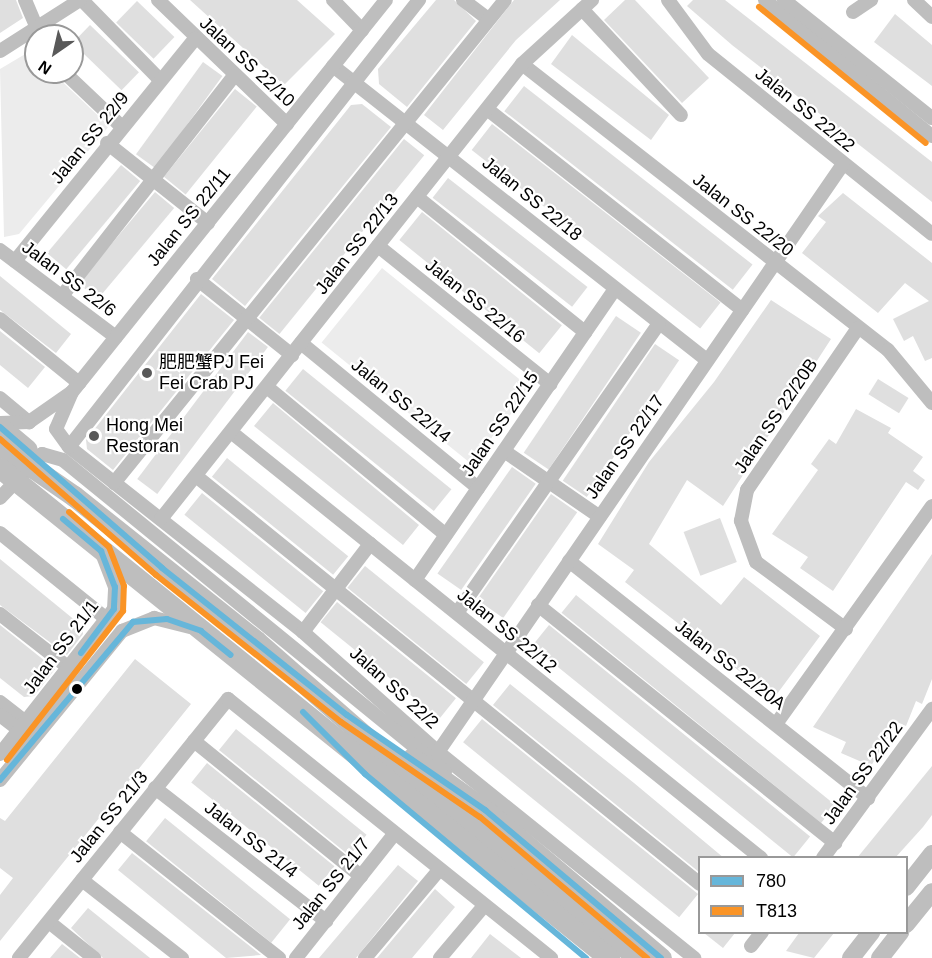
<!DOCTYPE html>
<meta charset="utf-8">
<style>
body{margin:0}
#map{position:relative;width:932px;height:958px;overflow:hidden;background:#fff;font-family:Arial,"Noto Sans SC",sans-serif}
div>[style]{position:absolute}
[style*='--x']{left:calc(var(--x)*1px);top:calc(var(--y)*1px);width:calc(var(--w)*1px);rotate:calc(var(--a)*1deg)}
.green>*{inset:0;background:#ececec;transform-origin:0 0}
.building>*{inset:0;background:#dfdfdf;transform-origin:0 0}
.minor>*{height:14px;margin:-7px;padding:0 7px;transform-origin:7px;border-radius:7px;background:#bebebe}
.major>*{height:18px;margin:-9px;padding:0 9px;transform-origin:9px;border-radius:9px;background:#bebebe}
.highway>*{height:21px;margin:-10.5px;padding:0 10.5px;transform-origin:10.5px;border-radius:10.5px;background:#bebebe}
.bus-1>*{height:6px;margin:-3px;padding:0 3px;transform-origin:3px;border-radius:3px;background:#66b6da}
.bus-2>*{height:6px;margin:-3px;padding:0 3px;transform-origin:3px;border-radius:3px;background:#fa9426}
.dots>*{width:16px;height:16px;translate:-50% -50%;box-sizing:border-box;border:3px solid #fff;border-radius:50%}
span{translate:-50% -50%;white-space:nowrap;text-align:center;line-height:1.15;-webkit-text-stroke:4.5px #fff;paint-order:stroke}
.street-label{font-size:18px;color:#000}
.poi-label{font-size:18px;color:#000}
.left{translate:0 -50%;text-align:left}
.legend{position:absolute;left:698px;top:856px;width:210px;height:78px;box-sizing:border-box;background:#fff;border:2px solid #999;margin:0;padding:8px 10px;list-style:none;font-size:18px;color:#000}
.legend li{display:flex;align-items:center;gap:12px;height:30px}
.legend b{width:30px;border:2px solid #999}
.north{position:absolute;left:24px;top:24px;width:60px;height:60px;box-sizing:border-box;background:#fff;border:2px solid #999;border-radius:50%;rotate:214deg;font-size:16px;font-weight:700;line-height:24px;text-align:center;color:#000}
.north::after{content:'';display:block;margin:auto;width:21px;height:27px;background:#595959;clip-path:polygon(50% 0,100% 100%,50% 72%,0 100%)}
</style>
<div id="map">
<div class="green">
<div style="clip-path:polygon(27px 53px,36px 57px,36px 72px,52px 72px,109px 126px,19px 234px,4px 237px,0 69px)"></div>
<div style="left:382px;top:268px;width:192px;height:96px;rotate:39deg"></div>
</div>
<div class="building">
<div style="clip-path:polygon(0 0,16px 0,23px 18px,0 33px)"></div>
<div style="clip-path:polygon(190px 0,297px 0,335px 34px,284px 85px)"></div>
<div style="clip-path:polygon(436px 0,454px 0,476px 21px,407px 107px,379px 84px,378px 69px)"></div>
<div style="clip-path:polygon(514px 0,560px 0,516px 40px,443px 130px,424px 115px)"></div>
<div style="clip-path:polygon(625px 0,635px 0,709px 78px,682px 103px,604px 20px)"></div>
<div style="clip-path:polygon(693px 0,725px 0,932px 162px,932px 202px,732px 45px,687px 6px)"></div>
<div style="left:137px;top:1px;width:52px;height:30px;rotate:44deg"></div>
<div style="clip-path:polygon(895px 14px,932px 45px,932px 86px,874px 42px)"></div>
<div style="left:90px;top:25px;width:68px;height:25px;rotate:44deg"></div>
<div style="clip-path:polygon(572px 35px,669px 115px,651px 140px,551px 64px)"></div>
<div style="left:203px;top:62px;width:24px;height:114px;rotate:36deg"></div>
<div style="left:524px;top:86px;width:290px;height:32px;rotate:38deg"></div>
<div style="left:235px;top:89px;width:28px;height:113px;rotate:39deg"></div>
<div style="clip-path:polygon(362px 104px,391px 127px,245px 306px,212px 279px,351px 105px)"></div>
<div style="left:492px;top:124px;width:290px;height:33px;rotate:38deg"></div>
<div style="left:404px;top:139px;width:26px;height:230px;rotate:39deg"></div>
<div style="left:121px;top:165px;width:25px;height:115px;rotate:40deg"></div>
<div style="left:448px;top:178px;width:177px;height:25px;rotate:38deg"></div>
<div style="left:155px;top:192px;width:25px;height:119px;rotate:40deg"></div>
<div style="clip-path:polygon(843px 193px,932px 263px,932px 358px,925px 361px,913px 336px,904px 341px,893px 319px,929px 301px,905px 283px,878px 313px,802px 253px,826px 222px,818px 216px)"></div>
<div style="left:422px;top:212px;width:180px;height:36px;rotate:39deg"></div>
<div style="clip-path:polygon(0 276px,71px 334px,56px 353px,0 310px)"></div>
<div style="clip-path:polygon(201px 294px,234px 320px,113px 470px,87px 449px,86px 440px)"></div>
<div style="clip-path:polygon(771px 300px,831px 339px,723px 506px,687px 480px,649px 544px,721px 605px,744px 577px,820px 636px,774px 698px,625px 582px,634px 570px,598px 544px,649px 462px,714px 382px)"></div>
<div style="left:616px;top:316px;width:30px;height:165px;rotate:34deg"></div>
<div style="clip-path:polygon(0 331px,45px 367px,28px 388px,0 365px)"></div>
<div style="left:248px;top:332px;width:25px;height:184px;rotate:37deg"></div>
<div style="left:655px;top:344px;width:29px;height:165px;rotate:34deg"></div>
<div style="left:303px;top:369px;width:191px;height:28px;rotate:39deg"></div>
<div style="left:878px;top:379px;width:36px;height:18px;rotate:32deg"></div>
<div style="clip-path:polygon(273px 403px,419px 525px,403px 545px,254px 426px)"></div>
<div style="clip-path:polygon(856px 409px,891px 428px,888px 433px,923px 457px,913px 471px,925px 480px,918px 490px,906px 482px,833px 591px,800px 568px,808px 557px,772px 534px,818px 470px,811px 464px,829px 439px,836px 444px)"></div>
<div style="left:227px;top:458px;width:156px;height:24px;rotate:39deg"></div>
<div style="left:512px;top:467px;width:29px;height:130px;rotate:35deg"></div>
<div style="left:202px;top:493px;width:156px;height:28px;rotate:39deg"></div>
<div style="left:551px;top:494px;width:32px;height:129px;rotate:35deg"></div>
<div style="left:720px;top:518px;width:47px;height:39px;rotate:69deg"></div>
<div style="clip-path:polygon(932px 554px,932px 679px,922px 704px,916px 701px,906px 726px,897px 722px,871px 766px,841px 753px,846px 742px,813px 727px)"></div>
<div style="clip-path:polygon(0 559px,82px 626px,83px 634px,67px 655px,0 605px)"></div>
<div style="left:365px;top:566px;width:153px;height:28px;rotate:39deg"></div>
<div style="left:576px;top:595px;width:334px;height:23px;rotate:39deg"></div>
<div style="left:337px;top:602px;width:153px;height:26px;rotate:39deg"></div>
<div style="clip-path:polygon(0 625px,55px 669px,34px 696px,24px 697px,0 678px)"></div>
<div style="left:549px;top:625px;width:336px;height:27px;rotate:39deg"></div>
<div style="clip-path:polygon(135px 659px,191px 704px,0 941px,0 895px,13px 878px,0 868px,0 818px,5px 821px)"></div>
<div style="clip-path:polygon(510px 684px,634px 783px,724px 858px,699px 858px,699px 872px,493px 705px)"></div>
<div style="left:482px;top:719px;width:278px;height:30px;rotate:39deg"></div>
<div style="left:236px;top:729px;width:168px;height:27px;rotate:39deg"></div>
<div style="left:207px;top:763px;width:164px;height:25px;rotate:39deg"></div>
<div style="clip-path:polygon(932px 766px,932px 815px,923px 827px,895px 858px,857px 858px)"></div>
<div style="left:165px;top:818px;width:161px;height:30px;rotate:39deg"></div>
<div style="clip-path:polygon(132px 853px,261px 955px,226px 958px,118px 870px)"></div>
<div style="clip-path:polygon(398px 865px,418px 881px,356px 958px,319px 958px)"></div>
<div style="clip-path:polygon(435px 889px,455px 907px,412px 958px,377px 958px)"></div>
<div style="clip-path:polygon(88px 908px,150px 958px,103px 958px,71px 928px)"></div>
<div style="clip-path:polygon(704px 933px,735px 933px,723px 948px)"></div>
<div style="clip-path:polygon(799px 933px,834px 933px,814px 958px,786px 951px)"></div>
<div style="clip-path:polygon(490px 934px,521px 958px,471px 958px)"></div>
<div style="clip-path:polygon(62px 944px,80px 958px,50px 958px)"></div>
</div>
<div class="minor">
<div style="--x:25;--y:0;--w:30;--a:67"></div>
<div style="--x:82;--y:0;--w:112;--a:45.7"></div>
<div style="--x:158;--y:0;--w:179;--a:43.9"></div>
<div style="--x:333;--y:0;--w:42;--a:46"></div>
<div style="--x:463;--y:0;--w:30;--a:37"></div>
<div style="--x:668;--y:0;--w:67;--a:53.5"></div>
<div style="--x:708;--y:54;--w:287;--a:38.8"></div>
<div style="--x:765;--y:0;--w:215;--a:39.2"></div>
<div style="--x:784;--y:0;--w:189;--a:38.6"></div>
<div style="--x:914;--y:0;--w:25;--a:43"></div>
<div style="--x:582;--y:9;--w:145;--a:47"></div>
<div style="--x:853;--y:12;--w:22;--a:-34"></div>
<div style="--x:0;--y:51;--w:95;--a:-32.5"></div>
<div style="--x:522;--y:64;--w:464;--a:38"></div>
<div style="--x:888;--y:350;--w:69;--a:50.3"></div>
<div style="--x:333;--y:66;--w:476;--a:38.2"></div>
<div style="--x:64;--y:72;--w:79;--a:43.5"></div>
<div style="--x:487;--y:109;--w:325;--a:38.2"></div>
<div style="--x:107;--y:143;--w:129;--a:38.4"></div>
<div style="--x:417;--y:197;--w:216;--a:38.8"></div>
<div style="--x:378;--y:246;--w:221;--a:38.7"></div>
<div style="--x:0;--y:250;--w:145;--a:36.9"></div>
<div style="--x:15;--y:261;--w:286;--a:-51"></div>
<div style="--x:197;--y:279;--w:122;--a:38.7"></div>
<div style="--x:62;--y:296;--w:279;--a:-52"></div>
<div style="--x:0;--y:319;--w:102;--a:39"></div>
<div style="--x:301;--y:343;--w:229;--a:39.3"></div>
<div style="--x:267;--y:387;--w:232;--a:39.6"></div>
<div style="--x:72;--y:392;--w:40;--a:113.4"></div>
<div style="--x:56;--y:429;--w:22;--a:54"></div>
<div style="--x:69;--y:447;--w:298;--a:38.3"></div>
<div style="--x:303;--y:632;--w:181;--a:41.6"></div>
<div style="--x:438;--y:752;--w:329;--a:38.8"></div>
<div style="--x:0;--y:398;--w:38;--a:40"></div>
<div style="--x:0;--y:423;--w:29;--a:-2"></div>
<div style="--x:29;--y:422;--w:52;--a:-34.9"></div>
<div style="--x:72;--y:392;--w:502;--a:-51.3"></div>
<div style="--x:231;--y:432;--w:680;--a:38.79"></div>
<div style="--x:69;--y:447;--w:568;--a:-51.94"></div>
<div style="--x:504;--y:451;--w:116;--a:34.5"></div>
<div style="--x:196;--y:476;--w:648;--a:38.99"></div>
<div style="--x:114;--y:483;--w:621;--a:-51.01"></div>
<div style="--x:0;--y:498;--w:61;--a:-46.3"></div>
<div style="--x:42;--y:454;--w:22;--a:16"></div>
<div style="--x:63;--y:460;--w:493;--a:39.2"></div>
<div style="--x:161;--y:519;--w:581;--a:-51.57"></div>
<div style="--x:522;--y:64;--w:95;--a:-42.4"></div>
<div style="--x:0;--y:533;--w:139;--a:38.9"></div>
<div style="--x:569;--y:561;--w:382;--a:38.4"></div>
<div style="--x:415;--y:580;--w:353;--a:-55.5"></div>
<div style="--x:538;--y:605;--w:381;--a:38.7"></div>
<div style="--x:457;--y:613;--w:353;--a:-55.1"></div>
<div style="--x:0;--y:614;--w:88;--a:38"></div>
<div style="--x:846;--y:629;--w:112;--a:-143.3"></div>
<div style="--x:756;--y:562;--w:44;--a:-110.1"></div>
<div style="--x:741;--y:521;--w:32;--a:-79"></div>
<div style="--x:747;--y:490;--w:196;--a:-55.6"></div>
<div style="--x:303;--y:632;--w:111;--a:-52.7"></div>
<div style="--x:0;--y:702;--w:33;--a:38"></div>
<div style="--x:0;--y:715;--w:24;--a:38"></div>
<div style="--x:776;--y:724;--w:268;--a:-54.4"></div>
<div style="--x:194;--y:741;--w:215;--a:39"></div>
<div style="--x:438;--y:752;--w:714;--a:-55.44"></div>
<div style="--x:0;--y:754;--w:184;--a:-51.8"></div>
<div style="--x:114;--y:609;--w:22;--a:-87"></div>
<div style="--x:115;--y:587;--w:36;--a:-111"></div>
<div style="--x:0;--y:780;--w:193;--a:-50.7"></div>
<div style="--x:122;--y:631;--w:35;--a:-22"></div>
<div style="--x:154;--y:618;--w:37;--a:14"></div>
<div style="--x:155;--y:788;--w:217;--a:37.9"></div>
<div style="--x:120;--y:832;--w:203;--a:38.4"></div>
<div style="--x:823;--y:858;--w:185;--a:-53.8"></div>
<div style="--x:82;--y:880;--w:127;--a:38"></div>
<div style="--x:49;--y:922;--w:58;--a:38.7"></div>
<div style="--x:751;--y:946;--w:18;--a:-52"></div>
<div style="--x:19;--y:958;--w:333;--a:-51.1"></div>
<div style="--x:228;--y:699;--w:414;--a:38.7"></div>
<div style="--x:296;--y:958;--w:159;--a:-51.6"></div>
<div style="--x:365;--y:958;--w:116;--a:-49.9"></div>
<div style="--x:440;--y:958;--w:68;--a:-49.8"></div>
</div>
<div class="major">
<div style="--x:906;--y:887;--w:42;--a:-51.8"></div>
<div style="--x:906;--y:924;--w:41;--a:-50.9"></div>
<div style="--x:851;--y:958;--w:33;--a:-52"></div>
<div style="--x:880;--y:958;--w:33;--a:-52"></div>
</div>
<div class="highway">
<div style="--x:0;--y:427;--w:35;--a:40"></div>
<div style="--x:0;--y:445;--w:90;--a:34.6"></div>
<div style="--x:74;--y:496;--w:233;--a:38.5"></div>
<div style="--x:256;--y:641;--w:170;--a:41.2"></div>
<div style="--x:384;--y:753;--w:326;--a:38.9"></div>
<div style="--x:0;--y:468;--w:782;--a:38.82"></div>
<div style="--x:412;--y:758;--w:90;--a:35.5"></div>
<div style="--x:485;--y:810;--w:230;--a:40.1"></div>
</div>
<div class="bus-1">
<div style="--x:0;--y:427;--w:215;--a:41"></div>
<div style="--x:162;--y:568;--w:236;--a:38.5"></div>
<div style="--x:347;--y:715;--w:168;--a:34.5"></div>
<div style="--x:485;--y:810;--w:230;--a:40.1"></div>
<div style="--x:63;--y:519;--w:50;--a:40.1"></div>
<div style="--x:101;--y:551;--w:39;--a:69"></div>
<div style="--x:115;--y:587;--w:22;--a:93"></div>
<div style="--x:114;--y:609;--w:55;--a:126.9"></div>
<div style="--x:303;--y:712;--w:88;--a:45"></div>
<div style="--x:365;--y:774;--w:288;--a:39.8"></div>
<div style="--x:0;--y:780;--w:207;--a:-49.9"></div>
<div style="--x:133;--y:622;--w:34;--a:-5"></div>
<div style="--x:167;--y:619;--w:36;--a:19"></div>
<div style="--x:201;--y:631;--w:38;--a:39"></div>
</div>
<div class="bus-2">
<div style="--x:759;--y:7;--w:215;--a:39.2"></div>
<div style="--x:0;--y:439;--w:207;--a:41.1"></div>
<div style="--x:156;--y:575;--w:236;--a:38.5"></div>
<div style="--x:341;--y:722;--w:168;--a:34.4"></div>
<div style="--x:480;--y:817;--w:219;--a:40.2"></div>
<div style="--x:7;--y:760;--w:189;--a:-52.1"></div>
<div style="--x:123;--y:611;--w:25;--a:-88"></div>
<div style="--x:124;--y:586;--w:42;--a:-111"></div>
<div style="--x:109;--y:547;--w:53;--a:-138.8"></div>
</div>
<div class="dots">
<div style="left:147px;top:373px;background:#595959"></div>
<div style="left:94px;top:436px;background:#595959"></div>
<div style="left:77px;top:689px;background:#000"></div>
</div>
<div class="street-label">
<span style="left:247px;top:62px;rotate:43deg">Jalan SS 22/10</span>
<span style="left:805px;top:110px;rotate:39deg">Jalan SS 22/22</span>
<span style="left:90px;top:138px;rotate:-51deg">Jalan SS 22/9</span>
<span style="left:532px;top:199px;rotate:39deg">Jalan SS 22/18</span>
<span style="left:743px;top:215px;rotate:38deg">Jalan SS 22/20</span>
<span style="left:189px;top:217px;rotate:-51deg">Jalan SS 22/11</span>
<span style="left:357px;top:244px;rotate:-52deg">Jalan SS 22/13</span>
<span style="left:69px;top:279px;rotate:37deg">Jalan SS 22/6</span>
<span style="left:475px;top:301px;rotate:39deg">Jalan SS 22/16</span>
<span style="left:401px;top:401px;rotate:39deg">Jalan SS 22/14</span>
<span style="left:776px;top:416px;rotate:-56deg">Jalan SS 22/20B</span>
<span style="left:500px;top:424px;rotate:-56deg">Jalan SS 22/15</span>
<span style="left:625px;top:447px;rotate:-55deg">Jalan SS 22/17</span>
<span style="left:507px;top:631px;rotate:39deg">Jalan SS 22/12</span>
<span style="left:61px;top:647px;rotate:-53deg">Jalan SS 21/1</span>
<span style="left:730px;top:665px;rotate:38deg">Jalan SS 22/20A</span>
<span style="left:394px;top:688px;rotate:42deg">Jalan SS 22/2</span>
<span style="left:863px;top:773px;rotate:-54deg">Jalan SS 22/22</span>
<span style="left:109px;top:817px;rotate:-51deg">Jalan SS 21/3</span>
<span style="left:251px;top:840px;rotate:38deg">Jalan SS 21/4</span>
<span style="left:331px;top:884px;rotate:-51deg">Jalan SS 21/7</span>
</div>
<div class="poi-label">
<span class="left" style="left:159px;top:373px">肥肥蟹PJ Fei<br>Fei Crab PJ</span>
<span class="left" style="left:106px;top:436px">Hong Mei<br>Restoran</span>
</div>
<ul class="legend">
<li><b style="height:8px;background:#66b6da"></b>780</li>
<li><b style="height:8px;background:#fa9426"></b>T813</li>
</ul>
<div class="north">N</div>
</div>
